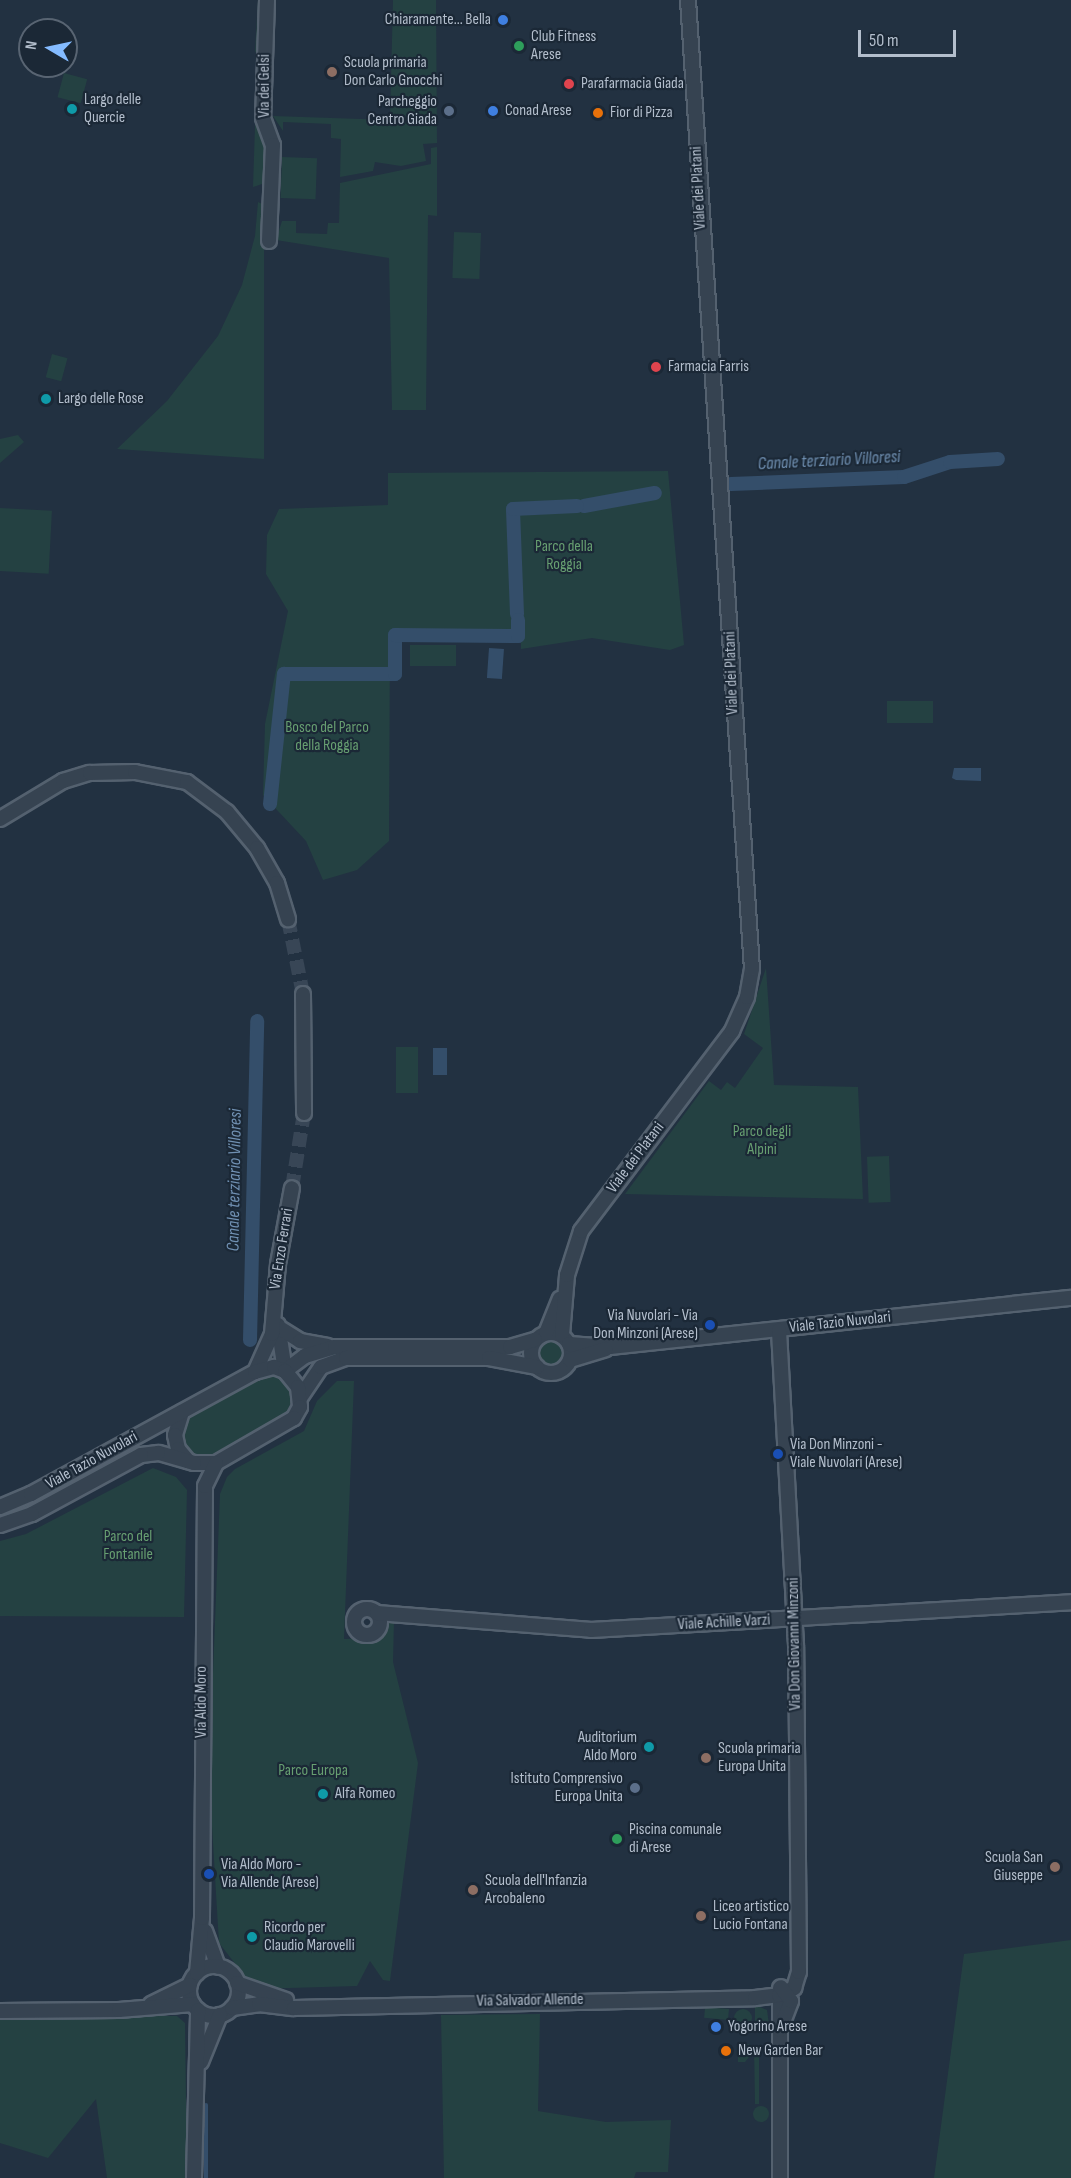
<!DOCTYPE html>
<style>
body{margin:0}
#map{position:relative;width:1071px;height:2178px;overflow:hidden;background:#223141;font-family:"Sofia Sans Condensed",sans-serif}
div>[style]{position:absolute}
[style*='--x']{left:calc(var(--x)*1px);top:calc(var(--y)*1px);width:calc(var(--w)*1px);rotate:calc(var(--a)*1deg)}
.green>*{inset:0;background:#244142;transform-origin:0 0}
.round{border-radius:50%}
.water>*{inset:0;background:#344e6a;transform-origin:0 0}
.stream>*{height:4px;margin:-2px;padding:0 2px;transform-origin:2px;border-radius:2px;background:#344e6a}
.canal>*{height:14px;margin:-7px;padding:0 7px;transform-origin:7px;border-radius:7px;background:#344e6a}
.street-tunnel>*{height:14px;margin-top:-7px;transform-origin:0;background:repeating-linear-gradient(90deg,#384656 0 14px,transparent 0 21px)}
.roads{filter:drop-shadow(2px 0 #54616f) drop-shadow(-2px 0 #54616f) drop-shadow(0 2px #54616f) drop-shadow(0 -2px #54616f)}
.street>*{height:14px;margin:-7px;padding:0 7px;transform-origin:7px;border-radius:7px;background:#364351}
.street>.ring{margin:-7px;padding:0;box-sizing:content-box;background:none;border:14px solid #364351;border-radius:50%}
.dots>*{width:16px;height:16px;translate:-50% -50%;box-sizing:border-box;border:3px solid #1b2836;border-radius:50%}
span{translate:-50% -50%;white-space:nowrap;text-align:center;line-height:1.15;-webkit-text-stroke:4.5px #1b2836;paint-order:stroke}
.poi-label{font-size:16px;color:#b3becc}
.right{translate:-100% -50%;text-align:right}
.left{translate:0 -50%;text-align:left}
.street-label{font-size:16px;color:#b3becc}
.park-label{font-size:16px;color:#679f71}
.water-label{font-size:18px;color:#7090b2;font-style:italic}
.north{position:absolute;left:18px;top:18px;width:60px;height:60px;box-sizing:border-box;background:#1b2836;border:2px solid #586472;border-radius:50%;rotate:279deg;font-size:16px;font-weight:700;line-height:24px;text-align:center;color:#b3becc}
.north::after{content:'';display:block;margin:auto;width:21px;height:27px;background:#84bbff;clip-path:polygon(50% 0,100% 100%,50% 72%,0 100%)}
.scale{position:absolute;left:858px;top:30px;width:98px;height:27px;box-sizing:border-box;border:3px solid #b3becc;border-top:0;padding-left:8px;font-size:18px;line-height:21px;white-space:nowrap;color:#b3becc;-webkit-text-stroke:4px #1b2836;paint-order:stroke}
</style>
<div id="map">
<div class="green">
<div style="clip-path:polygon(258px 0,262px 0,257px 55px,255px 51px)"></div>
<div style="clip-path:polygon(393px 0,436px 0,437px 143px,423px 144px,426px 161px,401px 166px,375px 162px,373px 171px,340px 177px,341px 139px,331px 138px,331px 124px,283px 122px,283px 131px,273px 116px,390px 120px)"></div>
<div style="clip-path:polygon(257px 65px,257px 123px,266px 144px,265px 183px,253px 187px)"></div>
<div style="left:64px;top:73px;width:24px;height:25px;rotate:15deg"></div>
<div style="clip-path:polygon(437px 147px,437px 216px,428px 215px,426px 410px,392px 410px,389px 258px,276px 240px,282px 221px,296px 221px,296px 233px,327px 234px,328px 223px,339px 223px,340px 183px,431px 164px,431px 148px)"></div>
<div style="left:282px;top:157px;width:35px;height:41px;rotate:2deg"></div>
<div style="clip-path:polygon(258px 202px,264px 205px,264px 459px,117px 449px,167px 401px,218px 336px,242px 285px,255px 236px)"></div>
<div style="left:454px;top:232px;width:27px;height:46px;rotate:2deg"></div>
<div style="left:52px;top:354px;width:16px;height:24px;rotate:15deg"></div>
<div style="clip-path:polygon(18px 435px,24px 442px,0 463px,0 439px)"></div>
<div style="clip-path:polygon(668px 471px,684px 645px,670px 650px,592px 638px,521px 649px,521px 630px,390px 632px,389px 841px,357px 870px,323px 880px,306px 841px,263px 795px,265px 724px,288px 611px,266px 574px,267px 535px,279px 509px,388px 505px,388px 473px)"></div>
<div style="left:0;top:508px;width:52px;height:63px;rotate:3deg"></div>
<div style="left:410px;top:645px;width:46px;height:21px"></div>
<div style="left:933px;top:701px;width:22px;height:46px;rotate:90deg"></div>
<div style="clip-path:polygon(766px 968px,774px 1085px,858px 1087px,863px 1199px,625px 1194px,709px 1081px,721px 1090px,727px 1082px,735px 1088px,763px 1048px,744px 1034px)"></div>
<div style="left:396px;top:1047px;width:22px;height:46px"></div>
<div style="left:889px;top:1156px;width:46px;height:22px;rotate:88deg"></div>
<div class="round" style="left:539px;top:1340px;width:24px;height:24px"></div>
<div style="clip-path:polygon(265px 1376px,278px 1377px,290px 1388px,292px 1401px,286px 1413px,211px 1455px,195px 1456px,185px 1449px,181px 1430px,187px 1418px)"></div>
<div style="clip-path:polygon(337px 1381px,354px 1381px,344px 1639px,379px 1638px,386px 1621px,394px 1621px,393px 1662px,418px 1763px,390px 1981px,383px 1980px,370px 1961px,357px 1986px,255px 1989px,219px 1943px,209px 1776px,220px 1494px,227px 1477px,235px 1469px,304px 1431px,317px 1401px)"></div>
<div style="clip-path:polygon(153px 1468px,176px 1477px,187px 1490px,184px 1617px,0 1616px,0 1541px,26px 1534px)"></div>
<div style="clip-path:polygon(1071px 1940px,1071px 2178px,934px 2178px,964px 1954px)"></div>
<div style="clip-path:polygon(755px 2005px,767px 2010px,770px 2032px,755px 2032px)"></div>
<div style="left:729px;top:2009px;width:11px;height:24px;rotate:95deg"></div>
<div class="round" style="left:734px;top:2009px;width:18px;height:18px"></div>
<div style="clip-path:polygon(540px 2014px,538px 2111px,606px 2122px,671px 2120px,668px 2172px,636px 2172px,634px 2178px,444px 2178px,441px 2015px)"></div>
<div style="clip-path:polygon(0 2016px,177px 2016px,185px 2023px,187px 2178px,107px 2178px,96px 2099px,48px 2158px,0 2143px)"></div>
<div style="clip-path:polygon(738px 2044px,749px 2044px,749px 2057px,745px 2062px,738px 2062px)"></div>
<div style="clip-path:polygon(754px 2045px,759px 2045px,759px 2104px,755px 2104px)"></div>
<div class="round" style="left:753px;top:2106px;width:16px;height:16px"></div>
</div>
<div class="water">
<div style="left:489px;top:648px;width:15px;height:30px;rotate:4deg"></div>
<div style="clip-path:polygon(954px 768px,981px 768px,981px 781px,956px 780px,952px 778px)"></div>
<div style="left:433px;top:1048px;width:14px;height:27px"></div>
</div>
<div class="stream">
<div style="--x:206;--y:2178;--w:73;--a:-90"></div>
</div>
<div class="canal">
<div style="--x:731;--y:484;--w:173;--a:-2.3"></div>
<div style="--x:904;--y:477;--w:48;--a:-18.1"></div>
<div style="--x:950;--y:462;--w:48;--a:-3.6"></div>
<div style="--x:584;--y:506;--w:72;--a:-10.4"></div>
<div style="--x:517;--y:614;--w:105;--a:-92.2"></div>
<div style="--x:513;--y:509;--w:64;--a:-2.7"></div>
<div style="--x:270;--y:804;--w:131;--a:-83.9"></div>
<div style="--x:284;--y:674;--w:111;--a:0"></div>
<div style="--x:395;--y:674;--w:39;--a:-90"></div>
<div style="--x:395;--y:635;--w:123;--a:0.5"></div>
<div style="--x:518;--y:636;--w:16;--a:-90"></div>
<div style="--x:250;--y:1340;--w:319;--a:-88.7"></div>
</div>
<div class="street-tunnel">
<div style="--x:288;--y:919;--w:76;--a:78.7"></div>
<div style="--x:292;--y:1188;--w:76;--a:-80.9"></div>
</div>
<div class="roads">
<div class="street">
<div style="--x:267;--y:0;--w:118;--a:91.9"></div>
<div style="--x:263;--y:118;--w:29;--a:70"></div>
<div style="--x:273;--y:145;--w:96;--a:92.4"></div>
<div style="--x:0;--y:819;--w:74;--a:-31.1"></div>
<div style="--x:63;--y:781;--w:28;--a:-17"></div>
<div style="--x:90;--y:773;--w:45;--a:-1.3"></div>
<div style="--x:135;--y:772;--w:53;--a:10.9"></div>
<div style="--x:187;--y:782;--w:50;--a:36.9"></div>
<div style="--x:227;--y:812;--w:47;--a:50.2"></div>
<div style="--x:257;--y:848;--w:40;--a:60.3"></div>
<div style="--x:277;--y:883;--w:38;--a:73"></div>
<div style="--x:303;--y:994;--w:119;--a:89.5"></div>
<div style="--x:278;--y:1325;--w:47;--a:81.3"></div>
<div style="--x:278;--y:1327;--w:26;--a:32"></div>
<div style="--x:300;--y:1341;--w:28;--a:10"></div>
<div class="ring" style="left:531px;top:1333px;width:26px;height:26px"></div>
<div style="--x:546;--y:1333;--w:37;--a:-68"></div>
<div style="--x:562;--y:1335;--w:60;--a:-85.2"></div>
<div style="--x:567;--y:1275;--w:46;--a:-72.3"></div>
<div style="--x:581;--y:1231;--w:251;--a:-52.9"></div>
<div style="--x:732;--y:1031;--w:37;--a:-66"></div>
<div style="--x:747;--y:997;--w:28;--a:-80"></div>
<div style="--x:752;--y:969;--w:971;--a:-93.78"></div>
<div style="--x:569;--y:1344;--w:41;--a:4.2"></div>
<div style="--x:610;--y:1347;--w:464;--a:-6.1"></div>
<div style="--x:570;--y:1360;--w:37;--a:-17"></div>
<div style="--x:285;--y:1371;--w:25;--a:-37"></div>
<div style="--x:305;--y:1356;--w:31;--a:-17"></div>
<div style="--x:335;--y:1347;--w:175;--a:0"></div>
<div style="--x:510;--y:1347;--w:26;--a:-16"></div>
<div style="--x:255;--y:1372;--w:42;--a:-65.9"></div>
<div style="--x:272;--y:1334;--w:70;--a:-85.1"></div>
<div style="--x:278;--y:1264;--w:77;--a:-79.6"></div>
<div style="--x:300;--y:1398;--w:37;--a:-56"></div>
<div style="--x:321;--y:1367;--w:27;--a:-20"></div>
<div style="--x:346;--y:1358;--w:143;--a:0"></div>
<div style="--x:489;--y:1358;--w:49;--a:10.6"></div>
<div style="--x:182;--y:1412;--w:24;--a:107"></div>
<div style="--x:175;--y:1435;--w:14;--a:78"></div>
<div style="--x:178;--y:1449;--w:16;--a:50"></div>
<div style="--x:0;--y:1507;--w:34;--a:-23"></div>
<div style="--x:31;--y:1494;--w:255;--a:-28.6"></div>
<div style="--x:255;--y:1372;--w:20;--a:-15"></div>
<div style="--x:274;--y:1367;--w:12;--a:20"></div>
<div style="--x:285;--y:1371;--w:21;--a:51"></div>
<div style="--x:298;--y:1387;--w:20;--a:84"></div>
<div style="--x:300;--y:1407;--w:13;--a:119"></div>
<div style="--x:294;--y:1418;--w:90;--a:150"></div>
<div style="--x:216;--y:1463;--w:22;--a:180"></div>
<div style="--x:194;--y:1463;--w:37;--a:-164"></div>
<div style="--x:158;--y:1453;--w:17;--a:173"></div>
<div style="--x:141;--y:1455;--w:124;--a:151.6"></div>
<div style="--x:32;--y:1514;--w:34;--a:161"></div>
<div class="ring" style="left:354px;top:1609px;width:12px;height:12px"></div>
<div style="--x:377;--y:1613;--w:215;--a:4.5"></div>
<div style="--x:591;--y:1630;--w:481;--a:-3.3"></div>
<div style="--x:205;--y:1931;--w:38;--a:70"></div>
<div class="ring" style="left:189px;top:1966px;width:36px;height:36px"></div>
<div style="--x:197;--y:1973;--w:55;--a:-84.8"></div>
<div style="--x:202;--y:1918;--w:432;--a:-89.6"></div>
<div style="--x:205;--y:1486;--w:25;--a:-64"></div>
<div style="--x:237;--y:1983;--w:52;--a:19.1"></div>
<div style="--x:780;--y:1988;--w:190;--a:90"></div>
<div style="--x:151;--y:2004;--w:43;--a:-26"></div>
<div style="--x:232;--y:2008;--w:27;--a:-8"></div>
<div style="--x:259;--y:2004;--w:35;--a:7"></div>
<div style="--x:294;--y:2008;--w:461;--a:-1.2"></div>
<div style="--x:755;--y:1998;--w:24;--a:-7"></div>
<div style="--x:779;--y:1995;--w:17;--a:-25"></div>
<div style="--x:794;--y:1988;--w:17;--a:-73"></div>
<div style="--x:799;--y:1972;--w:327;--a:-90.5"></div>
<div style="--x:796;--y:1645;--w:315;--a:-93.1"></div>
<div style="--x:0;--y:2011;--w:119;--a:-0.5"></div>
<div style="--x:119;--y:2010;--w:74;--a:-4.6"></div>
<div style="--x:780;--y:2030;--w:31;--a:-69"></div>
<div style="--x:791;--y:2001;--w:17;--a:-126"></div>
<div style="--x:201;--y:2062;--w:51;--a:-68"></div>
<div style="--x:194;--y:2178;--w:168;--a:-88.6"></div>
</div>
</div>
<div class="dots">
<div style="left:503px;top:20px;background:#3f7fe0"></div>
<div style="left:519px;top:46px;background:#2e9e5b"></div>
<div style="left:332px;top:72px;background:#8d6e63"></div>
<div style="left:569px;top:84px;background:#e0444e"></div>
<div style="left:72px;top:109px;background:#0f9aa8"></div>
<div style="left:449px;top:111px;background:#5c6f8a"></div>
<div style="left:493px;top:111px;background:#3f7fe0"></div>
<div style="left:598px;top:113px;background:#e8710a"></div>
<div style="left:656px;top:367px;background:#e0444e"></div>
<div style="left:46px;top:399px;background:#0f9aa8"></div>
<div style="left:710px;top:1325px;background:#1a4fb4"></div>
<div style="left:778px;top:1454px;background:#1a4fb4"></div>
<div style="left:649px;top:1747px;background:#0f9aa8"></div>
<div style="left:706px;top:1758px;background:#8d6e63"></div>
<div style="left:635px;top:1788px;background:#5c6f8a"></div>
<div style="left:323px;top:1794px;background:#0f9aa8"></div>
<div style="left:617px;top:1839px;background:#2e9e5b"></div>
<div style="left:1055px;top:1867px;background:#8d6e63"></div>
<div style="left:209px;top:1874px;background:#1a4fb4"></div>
<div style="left:473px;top:1890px;background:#8d6e63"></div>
<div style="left:701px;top:1916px;background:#8d6e63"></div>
<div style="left:252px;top:1937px;background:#0f9aa8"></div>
<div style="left:716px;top:2027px;background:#3f7fe0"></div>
<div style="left:726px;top:2051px;background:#e8710a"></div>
</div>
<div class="poi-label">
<span class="right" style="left:491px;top:20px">Chiaramente... Bella</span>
<span class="left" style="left:531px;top:46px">Club Fitness<br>Arese</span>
<span class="left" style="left:344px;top:72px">Scuola primaria<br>Don Carlo Gnocchi</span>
<span class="left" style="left:581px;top:84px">Parafarmacia Giada</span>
<span class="left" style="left:84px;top:109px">Largo delle<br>Quercie</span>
<span class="right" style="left:437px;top:111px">Parcheggio<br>Centro Giada</span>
<span class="left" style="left:505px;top:111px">Conad Arese</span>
<span class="left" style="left:610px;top:113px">Fior di Pizza</span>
<span class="left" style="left:668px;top:367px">Farmacia Farris</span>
<span class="left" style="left:58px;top:399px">Largo delle Rose</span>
<span class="right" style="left:698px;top:1325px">Via Nuvolari - Via<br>Don Minzoni (Arese)</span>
<span class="left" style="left:790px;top:1454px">Via Don Minzoni -<br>Viale Nuvolari (Arese)</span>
<span class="right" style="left:637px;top:1747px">Auditorium<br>Aldo Moro</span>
<span class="left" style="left:718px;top:1758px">Scuola primaria<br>Europa Unita</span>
<span class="right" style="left:623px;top:1788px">Istituto Comprensivo<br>Europa Unita</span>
<span class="left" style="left:335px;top:1794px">Alfa Romeo</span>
<span class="left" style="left:629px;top:1839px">Piscina comunale<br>di Arese</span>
<span class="right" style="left:1043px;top:1867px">Scuola San<br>Giuseppe</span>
<span class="left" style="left:221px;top:1874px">Via Aldo Moro -<br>Via Allende (Arese)</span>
<span class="left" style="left:485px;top:1890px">Scuola dell'Infanzia<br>Arcobaleno</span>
<span class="left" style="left:713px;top:1916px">Liceo artistico<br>Lucio Fontana</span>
<span class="left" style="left:264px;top:1937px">Ricordo per<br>Claudio Marovelli</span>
<span class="left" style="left:728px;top:2027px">Yogorino Arese</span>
<span class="left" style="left:738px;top:2051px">New Garden Bar</span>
</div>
<div class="street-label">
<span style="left:265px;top:86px;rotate:-90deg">Via dei Gelsi</span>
<span style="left:699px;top:188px;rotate:-93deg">Viale dei Platani</span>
<span style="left:732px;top:673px;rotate:-92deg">Viale dei Platani</span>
<span style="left:636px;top:1158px;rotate:-53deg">Viale dei Platani</span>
<span style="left:282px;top:1249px;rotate:-81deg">Via Enzo Ferrari</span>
<span style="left:840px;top:1323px;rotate:-6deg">Viale Tazio Nuvolari</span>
<span style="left:92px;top:1461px;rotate:-29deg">Viale Tazio Nuvolari</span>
<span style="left:724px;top:1623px;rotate:-3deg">Viale Achille Varzi</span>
<span style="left:795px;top:1644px;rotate:-91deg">Via Don Giovanni Minzoni</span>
<span style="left:202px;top:1702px;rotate:-90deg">Via Aldo Moro</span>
<span style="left:530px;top:2001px;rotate:-1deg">Via Salvador Allende</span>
</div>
<div class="park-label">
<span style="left:564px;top:556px">Parco della<br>Roggia</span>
<span style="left:327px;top:737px">Bosco del Parco<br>della Roggia</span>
<span style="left:762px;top:1141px">Parco degli<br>Alpini</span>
<span style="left:128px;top:1546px">Parco del<br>Fontanile</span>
<span style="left:313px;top:1771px">Parco Europa</span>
</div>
<div class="water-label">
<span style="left:829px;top:461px;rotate:-3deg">Canale terziario Villoresi</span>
<span style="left:235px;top:1180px;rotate:-89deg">Canale terziario Villoresi</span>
</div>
<div class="north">N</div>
<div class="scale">50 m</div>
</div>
